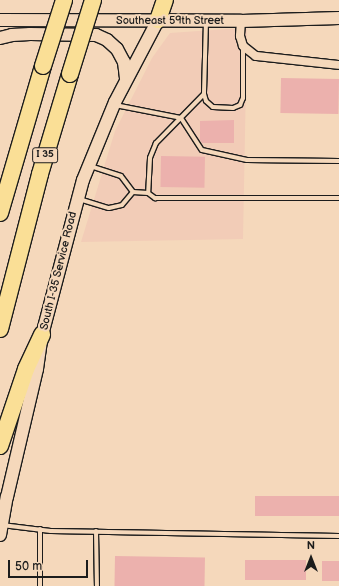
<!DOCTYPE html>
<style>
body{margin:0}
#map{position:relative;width:339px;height:586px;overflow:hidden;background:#f5d8bb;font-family:"Balsamiq Sans",sans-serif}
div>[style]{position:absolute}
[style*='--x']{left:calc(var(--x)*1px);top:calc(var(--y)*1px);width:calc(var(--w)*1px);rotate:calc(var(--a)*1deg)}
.built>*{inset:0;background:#f2ccb7}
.building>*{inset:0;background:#ecb1ad;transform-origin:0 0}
.roads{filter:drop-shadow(1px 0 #1c1c1c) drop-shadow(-1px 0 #1c1c1c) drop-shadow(0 1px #1c1c1c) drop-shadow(0 -1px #1c1c1c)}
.lane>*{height:4px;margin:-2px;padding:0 2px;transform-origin:2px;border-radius:2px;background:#f5d8bb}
.street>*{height:8px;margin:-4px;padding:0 4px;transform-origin:4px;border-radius:4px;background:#f5d8bb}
.secondary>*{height:12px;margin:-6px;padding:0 6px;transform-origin:6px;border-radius:6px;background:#f5d8bb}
.highway>*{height:16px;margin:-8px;padding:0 8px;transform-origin:8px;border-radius:8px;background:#fadf96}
.bridges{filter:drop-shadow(1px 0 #1c1c1c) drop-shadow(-1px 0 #1c1c1c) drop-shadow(0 1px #1c1c1c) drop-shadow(0 -1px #1c1c1c)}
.highway-bridge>*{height:16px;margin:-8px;padding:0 8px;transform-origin:8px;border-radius:8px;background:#fadf96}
span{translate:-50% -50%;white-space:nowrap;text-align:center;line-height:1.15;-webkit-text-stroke:4px #f5d8bb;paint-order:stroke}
.shield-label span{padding:1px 3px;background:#f5d8bb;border:1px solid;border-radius:3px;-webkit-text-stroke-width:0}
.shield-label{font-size:10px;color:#1c1c1c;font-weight:700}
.street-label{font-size:11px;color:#1c1c1c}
.north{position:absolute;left:291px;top:538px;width:40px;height:40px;-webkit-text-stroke:3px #f5d8bb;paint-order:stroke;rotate:0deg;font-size:11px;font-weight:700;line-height:16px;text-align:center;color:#1c1c1c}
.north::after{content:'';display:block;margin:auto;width:14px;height:18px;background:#1c1c1c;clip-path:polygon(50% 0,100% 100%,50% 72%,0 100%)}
.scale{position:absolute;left:8px;top:560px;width:80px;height:18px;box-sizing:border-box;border:2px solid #1c1c1c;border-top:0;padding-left:5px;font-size:12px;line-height:14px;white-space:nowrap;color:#1c1c1c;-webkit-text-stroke:3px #f5d8bb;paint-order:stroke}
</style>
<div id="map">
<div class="built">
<div style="clip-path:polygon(227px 29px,247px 29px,243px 239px,81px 242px,115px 131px,152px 58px,170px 33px)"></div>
</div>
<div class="building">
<div style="left:281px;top:78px;width:58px;height:35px;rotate:1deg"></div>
<div style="clip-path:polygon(234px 120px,234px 143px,202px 143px,200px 140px,200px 121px)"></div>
<div style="left:161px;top:156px;width:44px;height:31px;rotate:1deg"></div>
<div style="left:339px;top:496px;width:20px;height:84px;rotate:90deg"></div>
<div style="left:115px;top:556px;width:90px;height:30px;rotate:1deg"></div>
<div style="left:245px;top:560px;width:61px;height:20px"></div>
<div style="left:322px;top:561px;width:17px;height:20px"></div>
</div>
<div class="roads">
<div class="lane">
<div style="--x:206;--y:21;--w:73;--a:91.6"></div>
<div style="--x:204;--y:94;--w:69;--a:134.4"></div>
<div style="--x:156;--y:143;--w:16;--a:112"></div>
<div style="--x:150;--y:158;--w:35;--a:93"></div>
<div style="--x:148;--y:193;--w:9;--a:36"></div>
<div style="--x:155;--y:198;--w:184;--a:0"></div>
<div style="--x:204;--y:94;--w:7;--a:74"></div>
<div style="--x:206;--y:101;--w:9;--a:41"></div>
<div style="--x:213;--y:107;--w:20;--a:3"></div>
<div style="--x:233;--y:108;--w:8;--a:-23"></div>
<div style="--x:240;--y:105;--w:8;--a:-67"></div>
<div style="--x:243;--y:98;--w:51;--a:-90"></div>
<div style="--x:115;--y:105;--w:67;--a:11.1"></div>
<div style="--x:181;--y:118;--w:38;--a:57"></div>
<div style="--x:202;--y:150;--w:46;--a:12.5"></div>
<div style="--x:247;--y:160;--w:92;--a:0.6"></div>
<div style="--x:133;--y:192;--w:15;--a:4"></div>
<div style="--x:79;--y:199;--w:31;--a:17"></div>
<div style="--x:109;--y:208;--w:13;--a:-13"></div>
<div style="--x:122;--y:205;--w:17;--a:-50"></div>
<div style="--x:133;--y:192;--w:20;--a:-127"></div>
<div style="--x:121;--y:176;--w:32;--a:-162"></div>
<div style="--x:2;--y:525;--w:49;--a:7"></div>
<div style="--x:51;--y:531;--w:288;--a:1"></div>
<div style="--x:96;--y:531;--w:55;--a:89"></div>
<div style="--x:40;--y:586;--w:57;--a:-90"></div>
</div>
<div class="street">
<div style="--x:241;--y:21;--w:15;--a:94"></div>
<div style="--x:240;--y:36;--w:10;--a:73"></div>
<div style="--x:243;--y:46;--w:16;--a:38"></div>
<div style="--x:256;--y:56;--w:83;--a:6.2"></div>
</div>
<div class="secondary">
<div style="--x:0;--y:20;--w:241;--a:0.2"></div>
<div style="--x:241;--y:21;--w:98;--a:-1.8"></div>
<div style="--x:0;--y:38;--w:12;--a:-14"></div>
<div style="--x:12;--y:35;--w:18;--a:-3"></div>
<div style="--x:30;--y:34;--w:66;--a:0.9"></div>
<div style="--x:96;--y:35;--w:12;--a:24"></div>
<div style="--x:107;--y:40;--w:13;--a:42"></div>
<div style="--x:117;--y:49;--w:15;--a:62"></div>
<div style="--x:124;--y:62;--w:17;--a:83"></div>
<div style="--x:0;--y:535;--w:39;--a:-80"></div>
<div style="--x:7;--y:497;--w:131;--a:-76.8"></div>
<div style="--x:37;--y:369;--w:34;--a:-82"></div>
<div style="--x:42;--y:335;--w:160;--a:-75.2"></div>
<div style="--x:83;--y:180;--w:84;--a:-67.7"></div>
<div style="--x:115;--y:102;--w:93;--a:-62.3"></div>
</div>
<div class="highway">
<div style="--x:158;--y:20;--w:21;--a:-71"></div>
<div style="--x:0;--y:213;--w:153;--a:-73.7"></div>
<div style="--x:0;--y:329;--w:160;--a:-75.5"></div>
<div style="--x:40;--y:174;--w:104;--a:-73.3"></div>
<div style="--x:0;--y:446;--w:81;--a:-71.3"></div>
<div style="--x:26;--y:369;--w:38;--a:-65"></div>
</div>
</div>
<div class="bridges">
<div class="highway-bridge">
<div style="--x:43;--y:66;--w:69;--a:-72.3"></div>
<div style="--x:70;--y:74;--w:77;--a:-72.7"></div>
</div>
</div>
<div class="shield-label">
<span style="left:45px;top:155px">I 35</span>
</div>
<div class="street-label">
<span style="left:170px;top:21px">Southeast 59th Street</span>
<span style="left:59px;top:271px;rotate:-76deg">South I-35 Service Road</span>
</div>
<div class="north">N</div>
<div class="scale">50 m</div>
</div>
